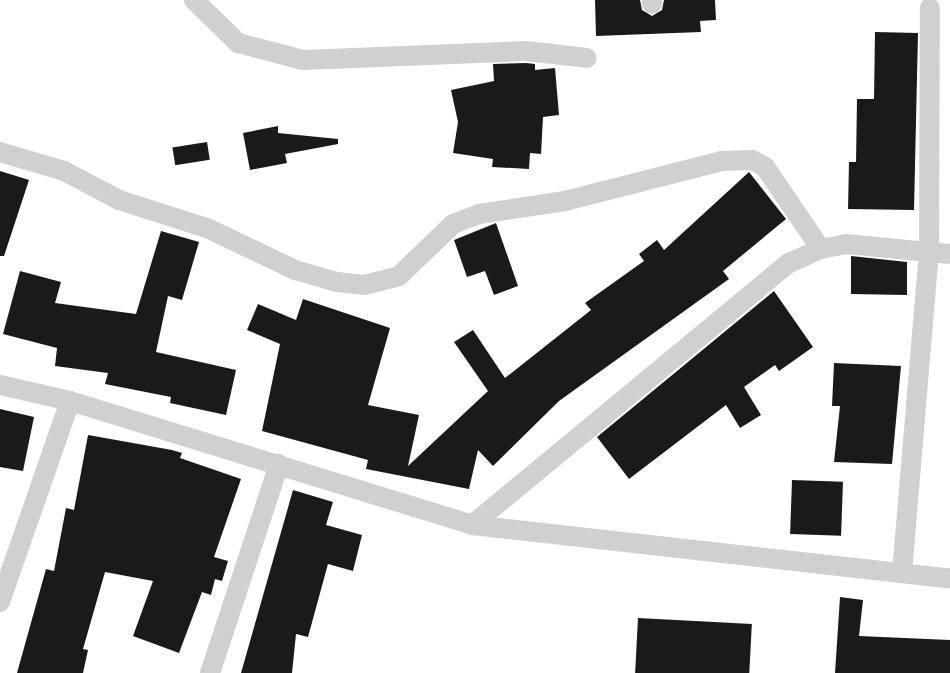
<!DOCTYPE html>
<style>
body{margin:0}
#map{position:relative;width:950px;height:673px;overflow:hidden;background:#fff;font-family:"IBM Plex Sans",sans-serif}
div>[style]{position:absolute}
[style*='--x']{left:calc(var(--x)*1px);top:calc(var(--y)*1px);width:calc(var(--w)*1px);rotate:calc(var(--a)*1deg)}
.building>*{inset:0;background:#1a1a1a;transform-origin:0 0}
.street>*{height:20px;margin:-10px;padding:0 10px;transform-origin:10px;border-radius:10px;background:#d0d0d0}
span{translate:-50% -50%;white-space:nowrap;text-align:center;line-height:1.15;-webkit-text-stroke:5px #fff;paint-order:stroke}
</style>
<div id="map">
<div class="building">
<div style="clip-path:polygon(595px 0,640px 0,642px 10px,652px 16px,662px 10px,664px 0,715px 0,716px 20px,700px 21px,701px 32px,596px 36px)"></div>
<div style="clip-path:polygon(875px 32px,918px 33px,914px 210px,848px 209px,849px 162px,856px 162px,857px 99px,874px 99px)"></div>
<div style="clip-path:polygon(526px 63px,535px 64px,535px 70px,555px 68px,559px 115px,543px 117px,541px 154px,530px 153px,529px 169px,492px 167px,493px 159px,453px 153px,458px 122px,451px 90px,494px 81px,493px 64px)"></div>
<div style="clip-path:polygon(278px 126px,278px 133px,338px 139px,338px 144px,285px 154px,287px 163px,250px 170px,243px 133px)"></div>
<div style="left:207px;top:142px;width:18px;height:35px;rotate:81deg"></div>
<div style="clip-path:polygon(0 171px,29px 180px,4px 256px,0 256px)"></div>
<div style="clip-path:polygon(749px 172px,786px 219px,723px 271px,729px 279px,559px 401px,493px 466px,478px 450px,469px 489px,366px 469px,368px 460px,262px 431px,280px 344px,247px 330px,258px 304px,296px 320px,303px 299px,390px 328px,368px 405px,419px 415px,408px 466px,488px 391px,454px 342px,473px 330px,505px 378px,591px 310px,585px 303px,644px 261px,639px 254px,657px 240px,664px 250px)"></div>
<div style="clip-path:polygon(496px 223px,518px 286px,494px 295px,485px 271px,467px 277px,454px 240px)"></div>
<div style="clip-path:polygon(161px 231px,199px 242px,182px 300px,168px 296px,156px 352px,236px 370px,226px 415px,170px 403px,171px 397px,105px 384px,108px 373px,55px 366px,57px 348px,3px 334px,20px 271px,61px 282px,55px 303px,136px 314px)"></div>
<div style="clip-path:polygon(851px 256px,907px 262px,907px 295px,851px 294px)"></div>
<div style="clip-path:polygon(774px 291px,813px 347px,779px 371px,775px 365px,744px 387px,761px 415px,740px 428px,726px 405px,629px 479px,597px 437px)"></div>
<div style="clip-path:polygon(834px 363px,901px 366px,892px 464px,834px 462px,840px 406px,832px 406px)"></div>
<div style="clip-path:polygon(0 409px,34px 417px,23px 471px,0 467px)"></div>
<div style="clip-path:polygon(88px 435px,172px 450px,182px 453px,180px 458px,241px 479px,214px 557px,228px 561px,222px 581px,215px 579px,211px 595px,202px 592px,179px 653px,133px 636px,153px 581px,105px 572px,83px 649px,88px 650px,83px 673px,17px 673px,46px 569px,54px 571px,66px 508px,74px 510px)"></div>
<div style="left:792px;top:480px;width:51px;height:54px;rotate:2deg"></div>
<div style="clip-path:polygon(293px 490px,333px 502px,326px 525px,362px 535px,353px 571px,328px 564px,308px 637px,296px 634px,292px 673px,241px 673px)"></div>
<div style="clip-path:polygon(840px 597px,863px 600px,859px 636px,950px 640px,950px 673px,835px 673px)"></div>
<div style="left:638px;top:618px;width:114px;height:55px;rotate:3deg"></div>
</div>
<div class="street">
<div style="--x:194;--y:0;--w:62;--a:44.3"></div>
<div style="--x:238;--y:43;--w:67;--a:14.7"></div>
<div style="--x:303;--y:60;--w:223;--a:-2.3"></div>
<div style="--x:526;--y:51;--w:61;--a:6.5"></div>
<div style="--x:652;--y:0;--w:4;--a:90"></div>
<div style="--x:0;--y:152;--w:67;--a:16.5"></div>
<div style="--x:64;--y:171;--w:62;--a:27.8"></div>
<div style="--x:119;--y:200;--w:92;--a:17.7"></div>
<div style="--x:207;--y:228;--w:98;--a:25.5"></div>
<div style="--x:295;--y:270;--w:44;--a:15.9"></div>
<div style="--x:337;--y:282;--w:27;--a:6"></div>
<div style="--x:364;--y:285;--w:36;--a:-14"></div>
<div style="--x:399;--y:276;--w:75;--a:-43.9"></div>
<div style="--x:453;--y:224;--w:28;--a:-21"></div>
<div style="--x:479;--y:214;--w:87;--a:-8.6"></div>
<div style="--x:565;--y:201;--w:162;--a:-14.3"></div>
<div style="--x:722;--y:161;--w:30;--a:-2"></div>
<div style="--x:752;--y:160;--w:15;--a:28"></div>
<div style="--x:765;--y:167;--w:99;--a:55.7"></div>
<div style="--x:0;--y:385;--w:72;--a:12.9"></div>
<div style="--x:70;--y:401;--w:421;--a:17.1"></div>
<div style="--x:472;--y:525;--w:411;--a:-39.6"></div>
<div style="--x:789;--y:263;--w:35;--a:-24"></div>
<div style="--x:821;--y:249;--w:25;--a:-11"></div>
<div style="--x:846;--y:244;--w:104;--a:5.5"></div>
<div style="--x:472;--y:525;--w:481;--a:6.4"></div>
<div style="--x:902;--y:573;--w:324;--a:-85.2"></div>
<div style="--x:929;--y:250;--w:242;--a:-89.8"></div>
<div style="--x:0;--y:602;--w:213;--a:-70.8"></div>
<div style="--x:210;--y:673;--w:220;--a:-71.7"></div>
</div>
</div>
